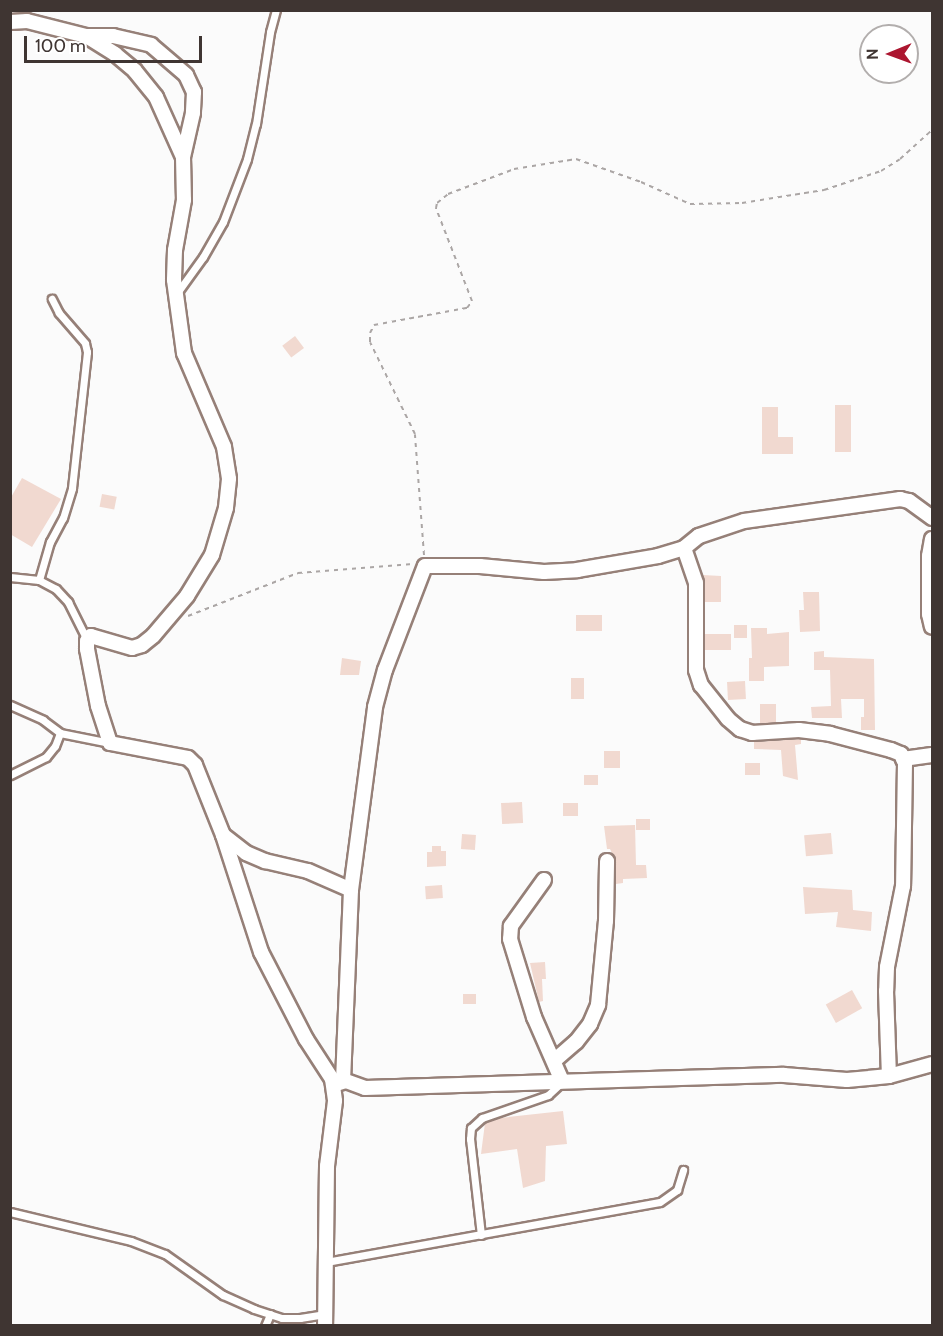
<!DOCTYPE html>
<style>
body{margin:0}
#map{position:relative;width:943px;height:1336px;overflow:hidden;background:#fbfbfb;font-family:Cabin,sans-serif}
div>[style]{position:absolute}
[style*='--x']{left:calc(var(--x)*1px);top:calc(var(--y)*1px);width:calc(var(--w)*1px);rotate:calc(var(--a)*1deg)}
.building>*{inset:0;background:#f1d9d0;transform-origin:0 0}
.path>*{height:2px;margin-top:-1px;transform-origin:0;background:repeating-linear-gradient(90deg,#aba6a5 0 4.5px,transparent 0 9px)}
.roads{filter:drop-shadow(2px 0 #968078) drop-shadow(-2px 0 #968078) drop-shadow(0 2px #968078) drop-shadow(0 -2px #968078)}
.lane>*{height:7px;margin:-3.5px;padding:0 3.5px;transform-origin:3.5px;border-radius:3.5px;background:#fff}
.street>*{height:14px;margin:-7px;padding:0 7px;transform-origin:7px;border-radius:7px;background:#fff}
span{translate:-50% -50%;white-space:nowrap;text-align:center;line-height:1.15;-webkit-text-stroke:4.5px #fff;paint-order:stroke}
.frame{position:absolute;inset:0;border:12px solid #3f3532;pointer-events:none}
.north{position:absolute;left:859px;top:24px;width:60px;height:60px;box-sizing:border-box;background:#fff;border:2px solid #b2aead;border-radius:50%;rotate:269deg;font-size:16px;font-weight:700;line-height:24px;text-align:center;color:#3f3532}
.north::after{content:'';display:block;margin:auto;width:21px;height:27px;background:#ac1630;clip-path:polygon(50% 0,100% 100%,50% 72%,0 100%)}
.scale{position:absolute;left:24px;top:36px;width:178px;height:27px;box-sizing:border-box;border:3px solid #3f3532;border-top:0;padding-left:8px;font-size:18px;line-height:21px;white-space:nowrap;color:#3f3532;-webkit-text-stroke:4px #fff;paint-order:stroke}
</style>
<div id="map">
<div class="building">
<div style="left:295px;top:336px;width:15px;height:16px;rotate:53deg"></div>
<div style="left:835px;top:405px;width:16px;height:47px"></div>
<div style="clip-path:polygon(762px 407px,778px 407px,778px 437px,793px 437px,793px 454px,762px 454px)"></div>
<div style="clip-path:polygon(22px 478px,61px 499px,32px 547px,10px 534px,10px 499px)"></div>
<div style="left:102px;top:494px;width:15px;height:13px;rotate:11deg"></div>
<div style="clip-path:polygon(703px 575px,721px 576px,721px 602px,705px 602px)"></div>
<div style="clip-path:polygon(803px 592px,819px 592px,820px 631px,800px 632px,799px 610px,804px 610px)"></div>
<div style="left:576px;top:615px;width:26px;height:16px"></div>
<div style="left:734px;top:625px;width:13px;height:13px"></div>
<div style="clip-path:polygon(751px 628px,767px 628px,767px 634px,789px 632px,789px 666px,764px 667px,764px 681px,749px 681px,749px 658px,752px 658px)"></div>
<div style="left:705px;top:634px;width:26px;height:16px"></div>
<div style="clip-path:polygon(824px 651px,824px 657px,874px 659px,875px 730px,861px 730px,861px 717px,864px 717px,864px 699px,841px 699px,842px 718px,812px 718px,811px 707px,831px 706px,830px 670px,814px 670px,814px 652px)"></div>
<div style="clip-path:polygon(342px 658px,361px 661px,359px 675px,340px 675px)"></div>
<div style="left:571px;top:678px;width:13px;height:21px"></div>
<div style="left:745px;top:681px;width:18px;height:18px;rotate:87deg"></div>
<div style="left:760px;top:704px;width:16px;height:19px"></div>
<div style="clip-path:polygon(801px 739px,801px 744px,795px 745px,798px 780px,783px 776px,781px 750px,754px 749px,754px 742px)"></div>
<div style="left:604px;top:751px;width:16px;height:17px"></div>
<div style="left:745px;top:763px;width:15px;height:12px"></div>
<div style="left:598px;top:775px;width:10px;height:14px;rotate:90deg"></div>
<div style="left:522px;top:802px;width:21px;height:21px;rotate:87deg"></div>
<div style="left:563px;top:803px;width:15px;height:13px"></div>
<div style="left:636px;top:819px;width:14px;height:11px"></div>
<div style="clip-path:polygon(635px 825px,636px 865px,646px 865px,647px 878px,623px 879px,623px 883px,616px 884px,616px 861px,610px 849px,607px 849px,604px 826px)"></div>
<div style="left:831px;top:833px;width:21px;height:27px;rotate:85deg"></div>
<div style="left:462px;top:834px;width:14px;height:15px;rotate:4deg"></div>
<div style="clip-path:polygon(432px 846px,441px 846px,441px 851px,446px 851px,446px 866px,427px 867px,427px 852px,432px 852px)"></div>
<div style="left:442px;top:885px;width:13px;height:17px;rotate:86deg"></div>
<div style="clip-path:polygon(803px 887px,852px 890px,853px 910px,872px 912px,871px 931px,836px 927px,838px 912px,805px 914px)"></div>
<div style="clip-path:polygon(545px 962px,546px 979px,542px 979px,543px 1001px,539px 1002px,530px 963px)"></div>
<div style="left:852px;top:990px;width:21px;height:30px;rotate:61deg"></div>
<div style="left:463px;top:994px;width:13px;height:10px"></div>
<div style="clip-path:polygon(563px 1111px,567px 1144px,546px 1146px,545px 1181px,523px 1188px,517px 1149px,481px 1154px,485px 1123px,500px 1118px)"></div>
</div>
<div class="path">
<div style="--x:424;--y:555;--w:121;--a:-94.3"></div>
<div style="--x:415;--y:434;--w:102;--a:-116.1"></div>
<div style="--x:370;--y:342;--w:9;--a:-90"></div>
<div style="--x:370;--y:333;--w:9;--a:-63"></div>
<div style="--x:374;--y:325;--w:95;--a:-10.4"></div>
<div style="--x:467;--y:308;--w:9;--a:-54"></div>
<div style="--x:472;--y:301;--w:100;--a:-111.2"></div>
<div style="--x:436;--y:208;--w:5;--a:-79"></div>
<div style="--x:437;--y:203;--w:14;--a:-39"></div>
<div style="--x:448;--y:194;--w:71;--a:-20.7"></div>
<div style="--x:514;--y:169;--w:63;--a:-9.2"></div>
<div style="--x:576;--y:159;--w:69;--a:19.5"></div>
<div style="--x:641;--y:182;--w:54;--a:24.2"></div>
<div style="--x:690;--y:204;--w:52;--a:-1.1"></div>
<div style="--x:742;--y:203;--w:83;--a:-9"></div>
<div style="--x:824;--y:190;--w:60;--a:-18.4"></div>
<div style="--x:881;--y:171;--w:22;--a:-32"></div>
<div style="--x:900;--y:159;--w:43;--a:-42.2"></div>
<div style="--x:188;--y:616;--w:118;--a:-21.4"></div>
<div style="--x:298;--y:573;--w:115;--a:-4.5"></div>
</div>
<div class="roads">
<div class="lane">
<div style="--x:177;--y:293;--w:44;--a:-54.2"></div>
<div style="--x:203;--y:257;--w:40;--a:-60.3"></div>
<div style="--x:223;--y:222;--w:67;--a:-69.1"></div>
<div style="--x:247;--y:159;--w:36;--a:-76"></div>
<div style="--x:256;--y:124;--w:93;--a:-81.3"></div>
<div style="--x:270;--y:32;--w:23;--a:-75"></div>
<div style="--x:10;--y:577;--w:29;--a:6"></div>
<div style="--x:39;--y:580;--w:19;--a:28"></div>
<div style="--x:56;--y:589;--w:18;--a:47"></div>
<div style="--x:68;--y:602;--w:42;--a:63.4"></div>
<div style="--x:39;--y:580;--w:40;--a:-74"></div>
<div style="--x:50;--y:542;--w:27;--a:-62"></div>
<div style="--x:63;--y:518;--w:31;--a:-73"></div>
<div style="--x:72;--y:488;--w:137;--a:-83.7"></div>
<div style="--x:87;--y:352;--w:9;--a:-103"></div>
<div style="--x:85;--y:343;--w:40;--a:-131"></div>
<div style="--x:59;--y:313;--w:16;--a:-117"></div>
<div style="--x:10;--y:705;--w:36;--a:24"></div>
<div style="--x:43;--y:720;--w:21;--a:37"></div>
<div style="--x:60;--y:733;--w:51;--a:11.3"></div>
<div style="--x:10;--y:775;--w:40;--a:-26.6"></div>
<div style="--x:46;--y:757;--w:14;--a:-51"></div>
<div style="--x:55;--y:746;--w:14;--a:-69"></div>
<div style="--x:10;--y:1212;--w:124;--a:13.5"></div>
<div style="--x:131;--y:1241;--w:36;--a:21"></div>
<div style="--x:165;--y:1254;--w:71;--a:35.3"></div>
<div style="--x:223;--y:1295;--w:34;--a:24"></div>
<div style="--x:254;--y:1309;--w:29;--a:18"></div>
<div style="--x:282;--y:1318;--w:18;--a:0"></div>
<div style="--x:300;--y:1318;--w:24;--a:-9"></div>
<div style="--x:481;--y:1235;--w:97;--a:-96.5"></div>
<div style="--x:470;--y:1139;--w:11;--a:-85"></div>
<div style="--x:471;--y:1128;--w:15;--a:-42"></div>
<div style="--x:482;--y:1118;--w:70;--a:-19.2"></div>
<div style="--x:548;--y:1095;--w:18;--a:-43"></div>
<div style="--x:326;--y:1262;--w:339;--a:-10.2"></div>
<div style="--x:660;--y:1202;--w:21;--a:-35"></div>
<div style="--x:677;--y:1190;--w:21;--a:-73"></div>
<div style="--x:265;--y:1326;--w:13;--a:-67"></div>
</div>
<div class="street">
<div style="--x:10;--y:22;--w:17;--a:-3"></div>
<div style="--x:27;--y:21;--w:61;--a:14.3"></div>
<div style="--x:86;--y:36;--w:27;--a:0"></div>
<div style="--x:113;--y:36;--w:39;--a:13"></div>
<div style="--x:151;--y:45;--w:46;--a:40.6"></div>
<div style="--x:186;--y:75;--w:19;--a:65"></div>
<div style="--x:194;--y:92;--w:21;--a:93"></div>
<div style="--x:193;--y:113;--w:45;--a:102.8"></div>
<div style="--x:183;--y:157;--w:43;--a:88.7"></div>
<div style="--x:184;--y:200;--w:51;--a:100.2"></div>
<div style="--x:175;--y:250;--w:30;--a:92"></div>
<div style="--x:174;--y:280;--w:74;--a:82.2"></div>
<div style="--x:184;--y:353;--w:102;--a:66.9"></div>
<div style="--x:224;--y:447;--w:32;--a:81"></div>
<div style="--x:229;--y:479;--w:29;--a:96"></div>
<div style="--x:226;--y:508;--w:49;--a:106.6"></div>
<div style="--x:212;--y:555;--w:48;--a:121.4"></div>
<div style="--x:187;--y:596;--w:52;--a:130.4"></div>
<div style="--x:153;--y:636;--w:14;--a:141"></div>
<div style="--x:142;--y:645;--w:10;--a:163"></div>
<div style="--x:132;--y:648;--w:43;--a:-163.7"></div>
<div style="--x:91;--y:636;--w:6;--a:129"></div>
<div style="--x:87;--y:641;--w:8;--a:90"></div>
<div style="--x:87;--y:649;--w:58;--a:79.1"></div>
<div style="--x:98;--y:706;--w:39;--a:72"></div>
<div style="--x:110;--y:743;--w:79;--a:10.9"></div>
<div style="--x:188;--y:758;--w:10;--a:45"></div>
<div style="--x:195;--y:765;--w:75;--a:68.2"></div>
<div style="--x:223;--y:835;--w:123;--a:72"></div>
<div style="--x:261;--y:952;--w:98;--a:62.7"></div>
<div style="--x:306;--y:1039;--w:48;--a:57"></div>
<div style="--x:332;--y:1079;--w:22;--a:82"></div>
<div style="--x:335;--y:1101;--w:65;--a:97"></div>
<div style="--x:327;--y:1166;--w:160;--a:90.7"></div>
<div style="--x:88;--y:37;--w:32;--a:32"></div>
<div style="--x:115;--y:54;--w:26;--a:40"></div>
<div style="--x:135;--y:71;--w:33;--a:51"></div>
<div style="--x:156;--y:97;--w:66;--a:65.8"></div>
<div style="--x:932;--y:539;--w:17;--a:100"></div>
<div style="--x:929;--y:556;--w:58;--a:90"></div>
<div style="--x:929;--y:614;--w:13;--a:77"></div>
<div style="--x:684;--y:548;--w:37;--a:71"></div>
<div style="--x:696;--y:583;--w:87;--a:90"></div>
<div style="--x:696;--y:670;--w:16;--a:72"></div>
<div style="--x:701;--y:685;--w:43;--a:51.5"></div>
<div style="--x:728;--y:719;--w:16;--a:40"></div>
<div style="--x:740;--y:729;--w:13;--a:18"></div>
<div style="--x:752;--y:733;--w:47;--a:-3.7"></div>
<div style="--x:799;--y:730;--w:31;--a:7"></div>
<div style="--x:830;--y:734;--w:63;--a:14.7"></div>
<div style="--x:891;--y:750;--w:11;--a:22"></div>
<div style="--x:901;--y:754;--w:10;--a:66"></div>
<div style="--x:905;--y:763;--w:123;--a:90.9"></div>
<div style="--x:903;--y:886;--w:83;--a:101.2"></div>
<div style="--x:887;--y:967;--w:24;--a:92"></div>
<div style="--x:886;--y:991;--w:85;--a:88"></div>
<div style="--x:903;--y:759;--w:29;--a:-8"></div>
<div style="--x:223;--y:835;--w:29;--a:38"></div>
<div style="--x:246;--y:853;--w:21;--a:23"></div>
<div style="--x:265;--y:861;--w:44;--a:13.1"></div>
<div style="--x:308;--y:871;--w:47;--a:23.8"></div>
<div style="--x:544;--y:880;--w:57;--a:125.7"></div>
<div style="--x:511;--y:926;--w:13;--a:94"></div>
<div style="--x:510;--y:939;--w:82;--a:72.9"></div>
<div style="--x:534;--y:1017;--w:70;--a:66.4"></div>
<div style="--x:555;--y:1060;--w:28;--a:-41"></div>
<div style="--x:576;--y:1042;--w:23;--a:-52"></div>
<div style="--x:590;--y:1024;--w:21;--a:-67"></div>
<div style="--x:598;--y:1005;--w:84;--a:-84.6"></div>
<div style="--x:606;--y:921;--w:60;--a:-89"></div>
<div style="--x:343;--y:1081;--w:191;--a:-87.6"></div>
<div style="--x:351;--y:890;--w:185;--a:-82.5"></div>
<div style="--x:375;--y:707;--w:38;--a:-75"></div>
<div style="--x:385;--y:670;--w:111;--a:-69"></div>
<div style="--x:425;--y:566;--w:55;--a:0"></div>
<div style="--x:480;--y:566;--w:64;--a:5.4"></div>
<div style="--x:544;--y:572;--w:33;--a:-3"></div>
<div style="--x:577;--y:570;--w:82;--a:-9.8"></div>
<div style="--x:658;--y:556;--w:27;--a:-17"></div>
<div style="--x:684;--y:548;--w:19;--a:-39"></div>
<div style="--x:699;--y:536;--w:47;--a:-18.4"></div>
<div style="--x:744;--y:521;--w:158;--a:-8"></div>
<div style="--x:900;--y:499;--w:9;--a:13"></div>
<div style="--x:909;--y:501;--w:29;--a:36"></div>
<div style="--x:336;--y:1084;--w:10;--a:-17"></div>
<div style="--x:346;--y:1081;--w:20;--a:20"></div>
<div style="--x:365;--y:1088;--w:419;--a:-1.8"></div>
<div style="--x:784;--y:1075;--w:63;--a:4.5"></div>
<div style="--x:847;--y:1080;--w:42;--a:-5.4"></div>
<div style="--x:889;--y:1076;--w:45;--a:-15.6"></div>
</div>
</div>
<div class="frame"></div>
<div class="north">N</div>
<div class="scale">100 m</div>
</div>
